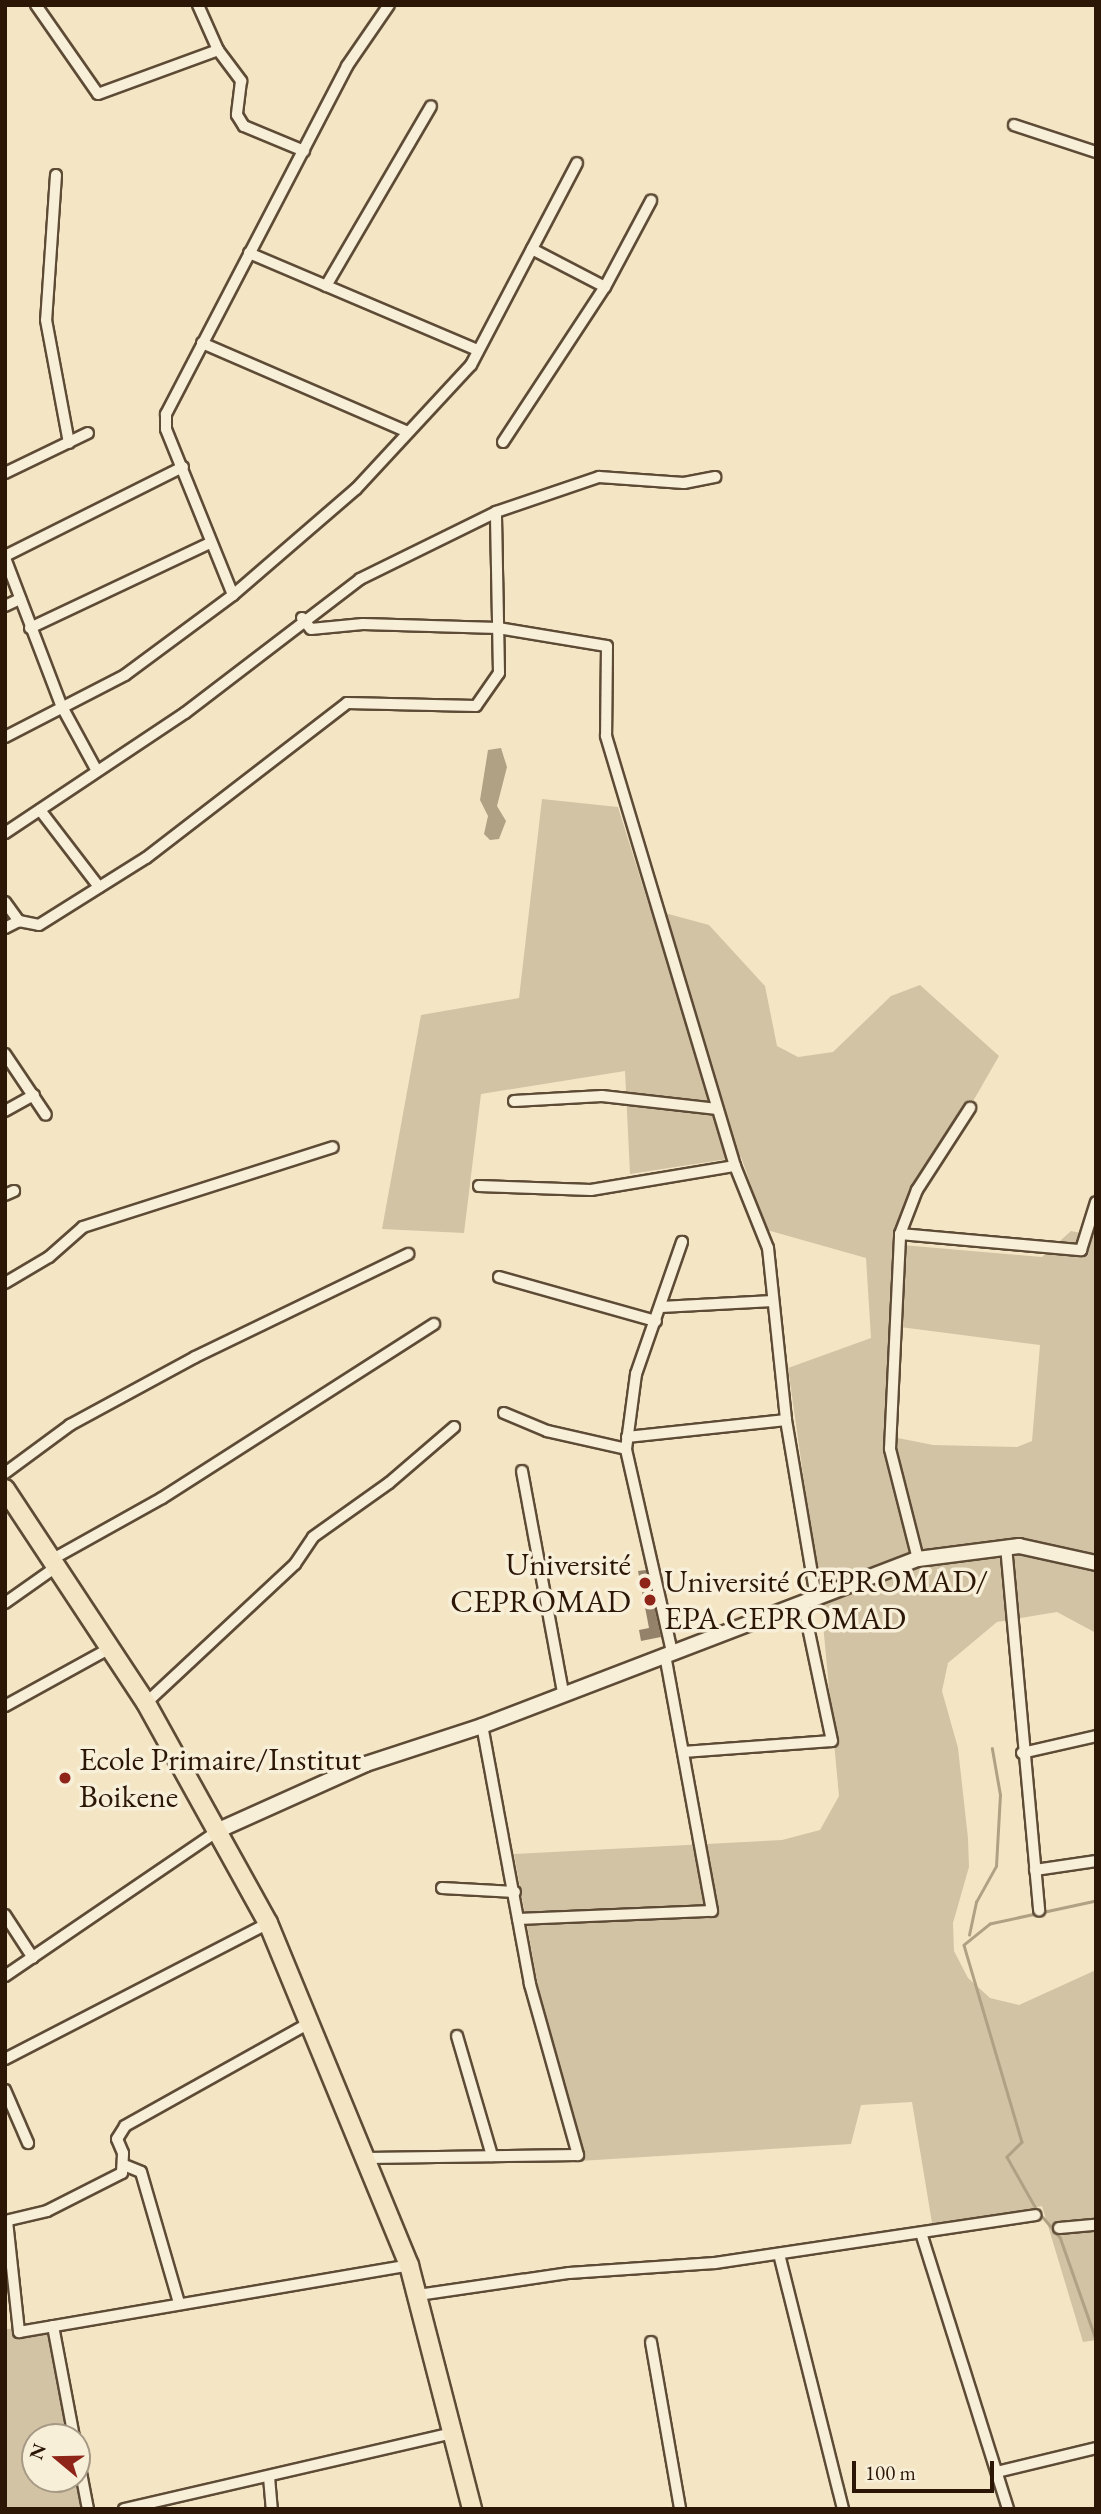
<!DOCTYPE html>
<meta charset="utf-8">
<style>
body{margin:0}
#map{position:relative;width:1101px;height:2514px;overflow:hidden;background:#f4e6c5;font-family:"EB Garamond",serif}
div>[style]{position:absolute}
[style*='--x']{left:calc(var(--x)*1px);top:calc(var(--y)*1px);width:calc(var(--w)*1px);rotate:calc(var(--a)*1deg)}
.green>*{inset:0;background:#d2c3a5}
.water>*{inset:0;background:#b0a084}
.stream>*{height:2.5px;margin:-1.25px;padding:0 1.25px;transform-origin:1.25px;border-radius:1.25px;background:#b0a084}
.building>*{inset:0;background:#94836a}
.roads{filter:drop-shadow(2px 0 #5e4b36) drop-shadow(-2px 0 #5e4b36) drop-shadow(0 2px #5e4b36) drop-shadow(0 -2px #5e4b36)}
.street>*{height:10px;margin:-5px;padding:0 5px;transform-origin:5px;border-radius:5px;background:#f8efd9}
.secondary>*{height:14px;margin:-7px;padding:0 7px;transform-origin:7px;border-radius:7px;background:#f8efd9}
.highway>*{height:18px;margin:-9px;padding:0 9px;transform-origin:9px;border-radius:9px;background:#f4e6c5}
.dots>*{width:19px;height:19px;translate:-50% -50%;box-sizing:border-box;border:4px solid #f8efd9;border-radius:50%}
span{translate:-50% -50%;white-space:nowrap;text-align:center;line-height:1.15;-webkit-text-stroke:7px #f8efd9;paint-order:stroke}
.poi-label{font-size:32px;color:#2c1707}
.right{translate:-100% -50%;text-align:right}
.left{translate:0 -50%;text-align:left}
.frame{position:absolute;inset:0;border:7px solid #2c1707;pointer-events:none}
.north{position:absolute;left:21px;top:2423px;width:70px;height:70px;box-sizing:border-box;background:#f8efd9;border:2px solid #a69985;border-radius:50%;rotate:289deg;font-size:19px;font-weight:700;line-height:28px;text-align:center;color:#2c1707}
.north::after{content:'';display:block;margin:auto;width:24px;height:32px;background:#8f2418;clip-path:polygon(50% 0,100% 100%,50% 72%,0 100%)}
.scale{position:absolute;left:852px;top:2461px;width:142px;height:32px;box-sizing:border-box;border:4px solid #2c1707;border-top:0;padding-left:9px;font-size:21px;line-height:24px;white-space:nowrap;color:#2c1707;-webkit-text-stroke:5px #f8efd9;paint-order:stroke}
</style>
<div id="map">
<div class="green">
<div style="clip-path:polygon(evenodd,542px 799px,618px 807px,650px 909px,709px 925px,765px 986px,777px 1046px,798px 1057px,833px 1052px,891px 996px,920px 985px,999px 1056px,922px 1190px,902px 1245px,1042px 1257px,1071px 1231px,1096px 1236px,1096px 1633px,1057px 1612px,997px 1622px,948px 1663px,942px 1691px,958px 1748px,968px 1838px,969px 1867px,953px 1923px,954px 1951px,968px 1978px,990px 1998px,1019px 2005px,1096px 1970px,1096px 2340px,1083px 2342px,1042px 2206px,933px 2229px,912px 2102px,861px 2105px,851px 2144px,580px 2161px,539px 1991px,514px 1854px,782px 1840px,820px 1830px,839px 1796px,821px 1602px,788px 1368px,871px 1338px,866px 1258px,767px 1230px,741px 1157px,630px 1174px,625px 1071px,481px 1094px,464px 1233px,382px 1229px,421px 1015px,519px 998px,542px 799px,900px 1327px,1040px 1345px,1032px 1441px,1017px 1447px,933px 1445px,893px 1437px,900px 1327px)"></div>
<div style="clip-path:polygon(49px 2328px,70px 2437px,35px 2437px,35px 2479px,77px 2476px,83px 2509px,5px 2509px,5px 2329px)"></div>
</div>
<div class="water">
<div style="clip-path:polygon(501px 748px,507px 767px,497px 806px,506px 821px,499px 839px,490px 840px,484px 834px,488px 816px,480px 800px,488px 750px)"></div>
</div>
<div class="stream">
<div style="--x:1096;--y:1901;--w:108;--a:167.8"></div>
<div style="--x:990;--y:1924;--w:33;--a:141"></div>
<div style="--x:964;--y:1945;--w:205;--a:73.6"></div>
<div style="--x:1022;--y:2142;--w:21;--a:135"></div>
<div style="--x:1007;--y:2157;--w:61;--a:60.5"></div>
<div style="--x:1037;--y:2210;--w:35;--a:50"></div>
<div style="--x:1060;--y:2237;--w:108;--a:70.6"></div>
<div style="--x:969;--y:1935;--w:34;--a:-78"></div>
<div style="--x:976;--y:1902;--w:41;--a:-60.9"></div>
<div style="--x:996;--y:1866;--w:71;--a:-86.8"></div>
<div style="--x:1000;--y:1795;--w:47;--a:-99.9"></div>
</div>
<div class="building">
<div style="clip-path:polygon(646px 1570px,661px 1637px,641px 1641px,639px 1630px,649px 1628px,638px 1571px)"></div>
</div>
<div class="roads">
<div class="street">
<div style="--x:36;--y:5;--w:108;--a:55.1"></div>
<div style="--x:98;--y:94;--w:128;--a:-20.1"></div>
<div style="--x:198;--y:5;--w:49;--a:66"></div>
<div style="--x:218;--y:50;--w:39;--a:53"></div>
<div style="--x:241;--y:81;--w:34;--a:97"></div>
<div style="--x:237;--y:115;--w:13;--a:58"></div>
<div style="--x:244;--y:126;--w:65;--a:22.6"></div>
<div style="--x:1014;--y:125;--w:86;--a:18.2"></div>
<div style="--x:56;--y:175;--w:145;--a:93.9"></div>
<div style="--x:46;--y:320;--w:125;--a:79.4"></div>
<div style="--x:532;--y:249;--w:82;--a:27.5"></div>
<div style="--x:249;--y:253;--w:249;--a:23"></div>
<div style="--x:326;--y:286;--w:208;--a:-59.7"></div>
<div style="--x:202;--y:343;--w:224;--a:23.4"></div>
<div style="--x:503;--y:442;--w:186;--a:-56.7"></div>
<div style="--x:605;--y:287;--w:98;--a:-61.9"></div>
<div style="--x:5;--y:473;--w:92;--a:-25.7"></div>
<div style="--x:5;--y:556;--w:199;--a:-26.6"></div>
<div style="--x:5;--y:558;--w:157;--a:69.1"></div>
<div style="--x:61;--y:705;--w:75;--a:61.4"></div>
<div style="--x:233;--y:595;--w:179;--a:-112"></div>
<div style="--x:166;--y:429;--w:15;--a:-90"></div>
<div style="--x:166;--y:414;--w:392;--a:-62.5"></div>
<div style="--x:347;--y:66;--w:74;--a:-55.5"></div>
<div style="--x:5;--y:606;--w:17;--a:-25"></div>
<div style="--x:302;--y:618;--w:14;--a:51"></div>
<div style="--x:311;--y:629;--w:52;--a:-5.5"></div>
<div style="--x:363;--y:624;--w:135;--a:1.7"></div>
<div style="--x:498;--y:628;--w:110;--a:9.4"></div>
<div style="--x:607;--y:646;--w:90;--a:90.6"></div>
<div style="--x:606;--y:736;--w:449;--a:73.3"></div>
<div style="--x:735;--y:1166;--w:88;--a:68.1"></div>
<div style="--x:768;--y:1248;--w:173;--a:84"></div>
<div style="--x:786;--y:1420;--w:180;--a:80.4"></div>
<div style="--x:30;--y:628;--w:199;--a:-25.3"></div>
<div style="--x:5;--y:737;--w:135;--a:-27.3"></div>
<div style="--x:125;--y:675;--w:134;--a:-36.5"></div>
<div style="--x:233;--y:595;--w:162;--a:-40.8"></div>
<div style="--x:356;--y:489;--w:169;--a:-47.2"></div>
<div style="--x:471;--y:365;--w:228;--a:-62.3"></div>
<div style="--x:40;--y:810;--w:97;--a:52.5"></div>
<div style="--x:5;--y:833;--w:216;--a:-33.7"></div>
<div style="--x:185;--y:713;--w:220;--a:-37.4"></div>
<div style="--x:360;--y:579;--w:152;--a:-26.2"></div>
<div style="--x:496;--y:512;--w:109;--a:-18.8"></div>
<div style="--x:599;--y:477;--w:85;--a:4"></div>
<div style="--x:684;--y:483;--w:32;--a:-11"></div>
<div style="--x:5;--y:902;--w:24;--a:54"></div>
<div style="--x:5;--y:928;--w:16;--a:-27"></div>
<div style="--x:19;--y:921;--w:20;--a:11"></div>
<div style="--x:39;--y:925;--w:126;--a:-32.1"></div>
<div style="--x:146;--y:858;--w:254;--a:-37.6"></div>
<div style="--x:347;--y:703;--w:129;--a:1.3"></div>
<div style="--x:476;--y:706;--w:40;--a:-55.1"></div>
<div style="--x:499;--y:673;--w:161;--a:-91.1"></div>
<div style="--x:5;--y:1054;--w:73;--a:56.1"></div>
<div style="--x:514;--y:1101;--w:88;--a:-3.3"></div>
<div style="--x:602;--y:1096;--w:116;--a:6.4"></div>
<div style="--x:5;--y:1111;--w:33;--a:-29"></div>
<div style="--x:479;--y:1186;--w:112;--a:2"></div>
<div style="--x:591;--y:1190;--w:146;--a:-9.5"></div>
<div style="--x:5;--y:1195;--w:10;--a:-24"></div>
<div style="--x:900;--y:1234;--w:182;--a:5.1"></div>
<div style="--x:1081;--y:1250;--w:50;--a:-72.6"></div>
<div style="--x:499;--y:1277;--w:163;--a:15.7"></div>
<div style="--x:5;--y:1283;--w:51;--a:-30.6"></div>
<div style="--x:49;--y:1257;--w:45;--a:-41.4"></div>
<div style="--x:83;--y:1227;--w:262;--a:-17.7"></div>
<div style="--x:661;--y:1307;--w:112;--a:-3.1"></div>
<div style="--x:504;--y:1413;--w:47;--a:22.7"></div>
<div style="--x:547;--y:1431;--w:81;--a:12.8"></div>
<div style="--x:627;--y:1437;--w:160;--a:-6.1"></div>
<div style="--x:522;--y:1471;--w:225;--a:79.5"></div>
<div style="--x:5;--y:1473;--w:81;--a:-36.4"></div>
<div style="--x:70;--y:1425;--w:142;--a:-28.5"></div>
<div style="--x:195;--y:1357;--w:237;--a:-25.8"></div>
<div style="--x:1006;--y:1546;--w:366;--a:84.8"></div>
<div style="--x:918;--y:1559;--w:114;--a:-104.3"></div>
<div style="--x:890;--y:1449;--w:215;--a:-87.3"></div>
<div style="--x:900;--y:1234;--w:47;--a:-68.9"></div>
<div style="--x:917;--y:1190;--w:98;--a:-57.1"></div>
<div style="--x:51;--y:1560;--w:127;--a:-29.2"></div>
<div style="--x:162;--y:1498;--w:323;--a:-32.6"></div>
<div style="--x:5;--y:1603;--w:62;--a:-35.2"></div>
<div style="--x:672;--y:1652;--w:208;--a:-102.8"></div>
<div style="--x:626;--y:1449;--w:76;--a:-82.4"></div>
<div style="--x:636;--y:1374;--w:140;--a:-70.8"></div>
<div style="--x:146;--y:1703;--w:204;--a:-43"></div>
<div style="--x:295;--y:1564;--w:32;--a:-56"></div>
<div style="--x:313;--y:1537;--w:93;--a:-35.4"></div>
<div style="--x:389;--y:1483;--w:86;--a:-40.7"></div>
<div style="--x:5;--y:1706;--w:120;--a:-28.9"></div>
<div style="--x:683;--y:1752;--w:149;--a:-4.2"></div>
<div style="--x:832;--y:1741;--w:141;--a:-101.9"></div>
<div style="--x:1022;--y:1753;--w:76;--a:-12.9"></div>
<div style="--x:1035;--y:1870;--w:62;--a:-8.4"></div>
<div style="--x:442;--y:1888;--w:73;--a:3.1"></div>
<div style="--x:5;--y:1915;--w:51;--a:56.9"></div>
<div style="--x:518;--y:1919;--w:194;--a:-2.4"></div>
<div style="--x:712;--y:1911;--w:261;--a:-100.4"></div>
<div style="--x:5;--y:1976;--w:259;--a:-34.3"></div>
<div style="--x:457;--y:2036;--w:125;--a:73.7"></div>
<div style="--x:5;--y:2059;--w:296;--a:-27.3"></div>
<div style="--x:5;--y:2090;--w:58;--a:66.5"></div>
<div style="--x:367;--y:2158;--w:211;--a:-0.8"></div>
<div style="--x:578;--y:2155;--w:178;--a:-105.7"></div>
<div style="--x:530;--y:1984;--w:262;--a:-100.5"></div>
<div style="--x:124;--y:2165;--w:18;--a:22"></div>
<div style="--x:141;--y:2172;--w:136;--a:73.8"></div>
<div style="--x:5;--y:2221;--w:43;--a:-13.4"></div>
<div style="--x:47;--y:2211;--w:84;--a:-26.9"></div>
<div style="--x:122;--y:2173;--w:20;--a:-87"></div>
<div style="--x:123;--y:2153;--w:15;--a:-113"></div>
<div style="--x:117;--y:2139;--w:15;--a:-58"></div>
<div style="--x:125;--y:2126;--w:213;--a:-29.2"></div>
<div style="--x:7;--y:2221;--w:112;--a:83.8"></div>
<div style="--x:19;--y:2332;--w:396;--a:-9.7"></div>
<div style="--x:1059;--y:2228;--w:37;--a:-5"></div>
<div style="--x:922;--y:2236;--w:286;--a:72.5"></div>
<div style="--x:779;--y:2254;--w:263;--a:75.9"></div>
<div style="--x:418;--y:2295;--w:153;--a:-8.3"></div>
<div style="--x:569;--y:2273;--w:146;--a:-3.9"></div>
<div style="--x:715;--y:2263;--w:324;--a:-8.5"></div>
<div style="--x:53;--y:2326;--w:113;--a:79.3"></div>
<div style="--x:651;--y:2342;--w:169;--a:80.1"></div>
<div style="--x:77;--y:2452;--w:58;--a:79.1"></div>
<div style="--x:997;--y:2472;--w:102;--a:-13.6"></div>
<div style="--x:269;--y:2477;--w:32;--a:85"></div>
<div style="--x:124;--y:2509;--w:339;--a:-13"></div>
</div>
<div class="secondary">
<div style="--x:219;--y:1830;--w:161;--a:-24.2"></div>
<div style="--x:366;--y:1764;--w:122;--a:-18.1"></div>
<div style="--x:482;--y:1726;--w:467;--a:-21"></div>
<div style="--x:918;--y:1559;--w:102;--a:-7.3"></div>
<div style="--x:1019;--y:1546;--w:79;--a:12.4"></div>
</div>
<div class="highway">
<div style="--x:5;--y:1489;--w:256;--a:56.6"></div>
<div style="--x:146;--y:1703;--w:252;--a:61"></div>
<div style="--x:268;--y:1923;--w:370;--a:67.6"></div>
<div style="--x:409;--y:2265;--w:252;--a:75.5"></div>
</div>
</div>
<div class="dots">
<div style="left:645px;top:1583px;background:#8f2418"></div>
<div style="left:650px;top:1600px;background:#8f2418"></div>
<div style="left:65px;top:1778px;background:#8f2418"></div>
</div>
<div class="poi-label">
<span class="right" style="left:631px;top:1583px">Université<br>CEPROMAD</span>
<span class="left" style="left:664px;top:1600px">Université CEPROMAD/<br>EPA CEPROMAD</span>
<span class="left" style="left:79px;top:1778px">Ecole Primaire/Institut<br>Boikene</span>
</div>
<div class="frame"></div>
<div class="north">N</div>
<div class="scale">100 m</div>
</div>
